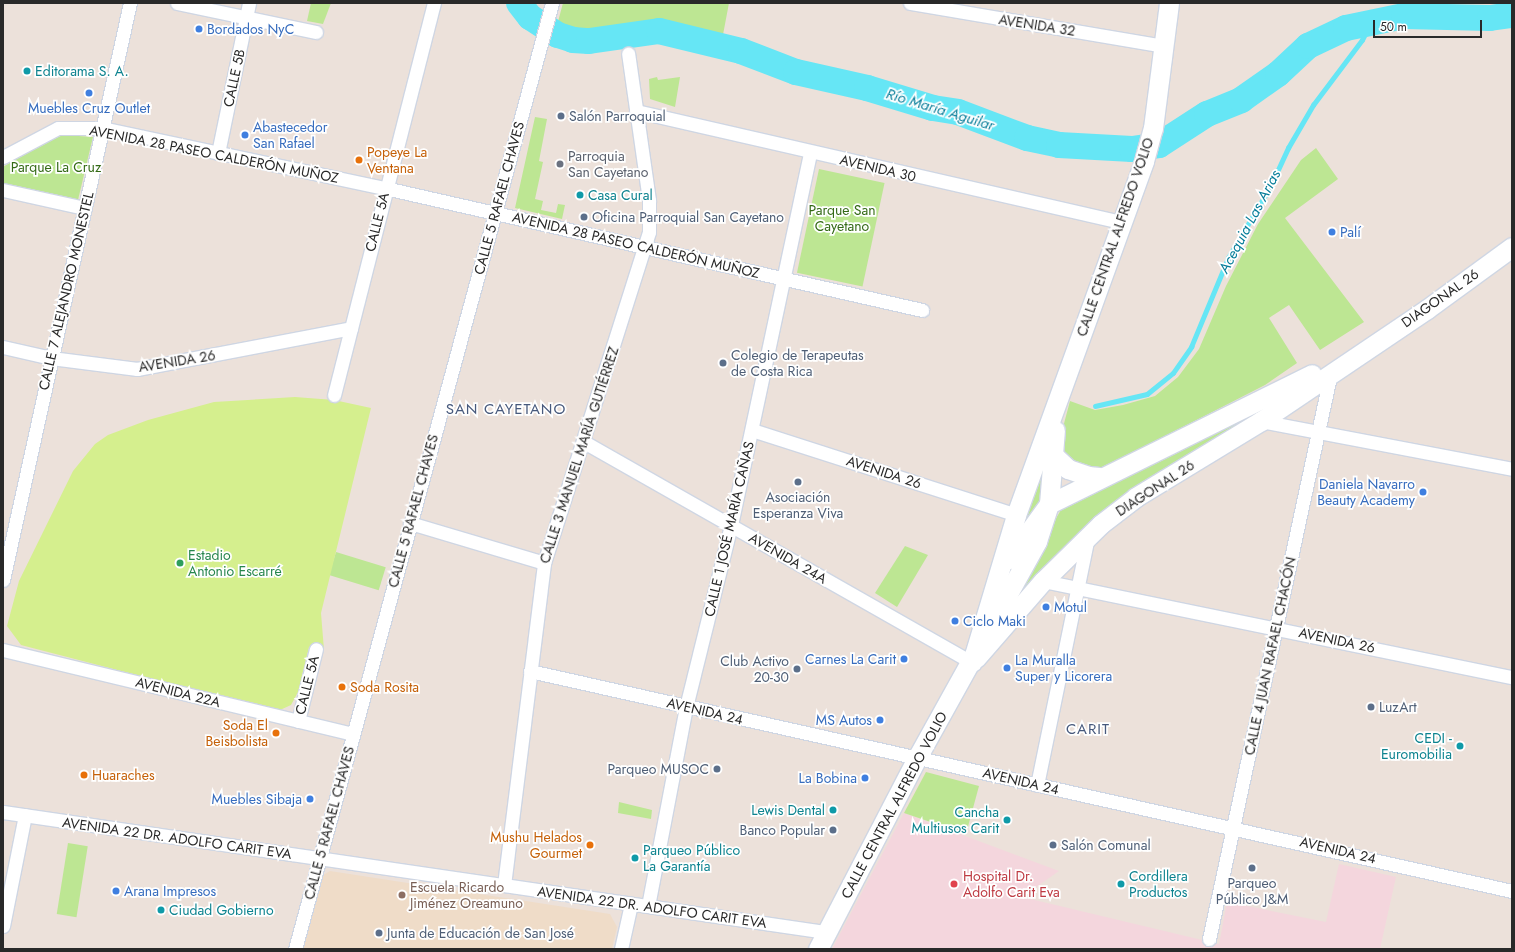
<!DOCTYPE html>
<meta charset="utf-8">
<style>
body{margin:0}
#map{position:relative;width:1515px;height:952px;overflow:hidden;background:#ece1da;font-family:Jost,sans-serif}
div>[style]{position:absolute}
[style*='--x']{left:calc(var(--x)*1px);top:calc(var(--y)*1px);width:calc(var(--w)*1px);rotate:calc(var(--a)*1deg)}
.education>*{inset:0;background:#efdcc8}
.medical>*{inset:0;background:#f4d6dd}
.green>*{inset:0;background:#bde693;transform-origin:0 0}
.pitch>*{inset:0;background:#d5ef8e}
.stream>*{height:4.5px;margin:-2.25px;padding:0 2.25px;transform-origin:2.25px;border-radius:2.25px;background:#66e6f5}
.river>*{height:26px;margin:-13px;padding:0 13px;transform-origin:13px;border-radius:13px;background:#66e6f5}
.roads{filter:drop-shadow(1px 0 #cfd6e3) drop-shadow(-1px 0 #cfd6e3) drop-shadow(0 1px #cfd6e3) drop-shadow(0 -1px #cfd6e3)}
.minor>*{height:13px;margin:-6.5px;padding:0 6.5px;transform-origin:6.5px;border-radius:6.5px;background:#fff}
.secondary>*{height:19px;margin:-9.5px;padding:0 9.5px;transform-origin:9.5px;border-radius:9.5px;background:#fff}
.dots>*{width:11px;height:11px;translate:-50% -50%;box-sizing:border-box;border:2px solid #fff;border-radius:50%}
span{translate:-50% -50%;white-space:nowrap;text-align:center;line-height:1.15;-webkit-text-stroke:3.5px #fff;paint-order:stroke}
.street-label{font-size:14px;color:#292929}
.shop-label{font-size:14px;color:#366cbe}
.left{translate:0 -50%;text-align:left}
.right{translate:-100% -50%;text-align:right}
.culture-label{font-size:14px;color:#0d838f}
.service-label{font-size:14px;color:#4e5e75}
.food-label{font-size:14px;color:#c56008}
.worship-label{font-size:14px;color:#5b616d}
.park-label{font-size:14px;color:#346a16}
.leisure-label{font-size:14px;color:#27864d}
.health-label{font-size:14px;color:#be3a42}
.education-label{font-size:14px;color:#785e54}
.water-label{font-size:15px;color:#077e9a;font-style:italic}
.neighbourhood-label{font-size:15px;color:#47597c;letter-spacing:1px}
.frame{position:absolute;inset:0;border:4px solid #292929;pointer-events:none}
.scale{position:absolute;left:1373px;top:20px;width:109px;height:18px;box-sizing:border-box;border:2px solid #292929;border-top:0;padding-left:5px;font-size:12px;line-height:14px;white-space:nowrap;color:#292929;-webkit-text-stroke:3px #fff;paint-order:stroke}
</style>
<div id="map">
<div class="education">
<div style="clip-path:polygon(330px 871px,610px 914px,617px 927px,612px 949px,301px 949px,320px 877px)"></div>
</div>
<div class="medical">
<div style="clip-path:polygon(904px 813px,1059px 871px,1022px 897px,1219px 944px,1227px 902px,1326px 922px,1339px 864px,1396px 877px,1380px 949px,832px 949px)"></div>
</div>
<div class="green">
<div style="clip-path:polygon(311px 3px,331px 3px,323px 24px,307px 21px)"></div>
<div style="clip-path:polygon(563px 3px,729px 3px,722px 40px,658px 26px,588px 35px,564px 32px,556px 29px)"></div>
<div style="clip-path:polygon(657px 77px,658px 80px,680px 77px,675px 107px,650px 99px,649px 79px)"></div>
<div style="clip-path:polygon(535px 117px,547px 119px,539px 161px,543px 162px,535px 199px,543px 201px,541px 210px,556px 213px,558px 204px,565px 205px,562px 219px,515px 208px)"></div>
<div style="clip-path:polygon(64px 135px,93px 137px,78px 200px,3px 184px,3px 167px,46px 140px)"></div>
<div style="clip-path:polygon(1316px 148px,1338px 179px,1285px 218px,1364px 322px,1320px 350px,1289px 305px,1269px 318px,1297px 363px,1265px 385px,1103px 468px,1084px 470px,1070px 463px,1058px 446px,1070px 401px,1095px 410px,1123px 405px,1155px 396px,1178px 377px,1199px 349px,1226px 286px,1258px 224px,1301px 160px)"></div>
<div style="left:819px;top:169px;width:67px;height:106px;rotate:12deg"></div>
<div style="clip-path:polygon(1234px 421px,1236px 425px,1116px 504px,989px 635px,1062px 508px)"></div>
<div style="clip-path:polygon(1052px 425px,1042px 510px,1018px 530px)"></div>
<div style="clip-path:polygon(905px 546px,928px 555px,897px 607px,875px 593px)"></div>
<div style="left:336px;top:552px;width:52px;height:24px;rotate:17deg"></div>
<div style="clip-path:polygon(926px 772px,979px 786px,966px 834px,904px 813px)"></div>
<div style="clip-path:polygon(619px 802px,652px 810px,651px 819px,618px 813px)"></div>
<div style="left:68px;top:843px;width:20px;height:72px;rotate:9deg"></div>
</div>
<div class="pitch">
<div style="clip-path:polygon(295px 397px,334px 400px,371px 408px,321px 613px,324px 650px,309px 647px,298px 692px,291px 705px,280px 710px,264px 708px,21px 645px,7px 626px,19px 581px,73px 471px,95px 444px,108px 435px,148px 420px,214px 402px)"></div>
</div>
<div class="stream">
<div style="--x:1095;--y:406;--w:53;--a:-13"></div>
<div style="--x:1147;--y:394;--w:33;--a:-39"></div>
<div style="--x:1173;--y:373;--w:32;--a:-55"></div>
<div style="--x:1191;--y:347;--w:96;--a:-67.4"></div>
<div style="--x:1228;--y:258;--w:82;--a:-59.4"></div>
<div style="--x:1270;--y:187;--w:43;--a:-65.2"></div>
<div style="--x:1288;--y:148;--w:50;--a:-59.8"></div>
<div style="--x:1313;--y:105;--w:81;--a:-53"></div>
<div style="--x:1362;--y:40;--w:18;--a:-63"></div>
</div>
<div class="river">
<div style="--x:519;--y:3;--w:18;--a:52"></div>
<div style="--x:530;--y:17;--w:33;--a:33"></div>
<div style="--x:558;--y:35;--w:16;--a:18"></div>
<div style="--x:573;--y:40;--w:16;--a:4"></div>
<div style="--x:589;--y:41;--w:71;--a:-8.1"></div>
<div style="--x:659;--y:31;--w:84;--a:13.7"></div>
<div style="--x:741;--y:51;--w:59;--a:20.9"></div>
<div style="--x:796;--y:72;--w:73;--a:12.7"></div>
<div style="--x:867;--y:88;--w:69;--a:16.9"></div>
<div style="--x:933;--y:108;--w:25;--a:9"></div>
<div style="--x:958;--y:112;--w:74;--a:20.6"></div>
<div style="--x:1027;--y:138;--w:33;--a:12"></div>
<div style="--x:1059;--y:145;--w:73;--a:3.1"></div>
<div style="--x:1132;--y:149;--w:27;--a:-8"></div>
<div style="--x:1159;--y:145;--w:57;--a:-32.9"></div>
<div style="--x:1207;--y:114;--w:37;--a:-22"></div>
<div style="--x:1241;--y:100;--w:45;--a:-35.1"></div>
<div style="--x:1278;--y:74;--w:41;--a:-43"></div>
<div style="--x:1308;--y:46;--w:42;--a:-25.3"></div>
<div style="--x:1346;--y:28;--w:59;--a:-11.7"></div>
<div style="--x:1404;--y:16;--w:86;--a:1.3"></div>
<div style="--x:1490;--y:18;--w:22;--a:-8"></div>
</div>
<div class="roads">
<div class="minor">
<div style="--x:177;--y:3;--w:142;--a:11.8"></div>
<div style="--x:910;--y:3;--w:258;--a:9.6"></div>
<div style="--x:636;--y:111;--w:497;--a:12.9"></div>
<div style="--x:218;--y:153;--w:153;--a:-78.3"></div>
<div style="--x:3;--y:157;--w:62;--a:-27.8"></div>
<div style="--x:58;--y:128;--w:44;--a:0"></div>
<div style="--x:102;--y:128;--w:289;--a:12"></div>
<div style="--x:385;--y:188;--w:551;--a:12.8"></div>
<div style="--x:3;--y:190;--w:84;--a:12.4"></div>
<div style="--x:3;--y:347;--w:49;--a:12.9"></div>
<div style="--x:51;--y:358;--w:87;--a:7.3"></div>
<div style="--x:137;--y:369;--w:218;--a:-10.8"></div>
<div style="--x:334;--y:395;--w:405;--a:-75.7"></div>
<div style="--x:1261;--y:421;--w:256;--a:10.8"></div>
<div style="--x:752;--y:430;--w:277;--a:17.8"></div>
<div style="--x:584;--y:442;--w:446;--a:29.6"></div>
<div style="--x:410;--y:523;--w:140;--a:16.6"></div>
<div style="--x:3;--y:580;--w:591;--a:-77.59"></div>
<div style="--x:1043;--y:581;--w:479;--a:11.6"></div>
<div style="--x:3;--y:650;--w:360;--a:13.5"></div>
<div style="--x:530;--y:671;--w:1006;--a:12.63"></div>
<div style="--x:298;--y:721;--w:74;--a:-76"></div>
<div style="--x:1037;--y:785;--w:254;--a:-78.4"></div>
<div style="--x:3;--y:812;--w:832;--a:8.3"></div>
<div style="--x:504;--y:885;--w:324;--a:-82.9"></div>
<div style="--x:544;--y:563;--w:347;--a:-72.4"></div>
<div style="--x:649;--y:232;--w:32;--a:-90"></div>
<div style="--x:649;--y:200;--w:148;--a:-98.1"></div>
<div style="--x:648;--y:906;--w:203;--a:-79.2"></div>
<div style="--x:686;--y:707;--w:187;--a:-76.1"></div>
<div style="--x:731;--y:525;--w:380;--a:-78"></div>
<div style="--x:3;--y:926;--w:113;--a:-78.8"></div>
<div style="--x:1209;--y:939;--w:580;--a:-77.86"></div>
<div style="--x:295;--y:949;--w:980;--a:-74.8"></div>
<div style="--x:621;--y:949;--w:46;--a:-77.5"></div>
</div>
<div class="secondary">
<div style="--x:1052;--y:454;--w:22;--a:43"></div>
<div style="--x:1068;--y:469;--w:21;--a:19"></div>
<div style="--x:1088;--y:476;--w:11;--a:5"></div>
<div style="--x:1009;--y:559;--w:68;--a:-54"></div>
<div style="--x:1049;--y:504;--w:293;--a:-26.3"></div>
<div style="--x:976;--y:658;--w:102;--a:-49"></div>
<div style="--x:1043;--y:581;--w:81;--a:-44.5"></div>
<div style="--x:1101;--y:524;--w:44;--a:-37.6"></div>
<div style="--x:1136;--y:497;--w:146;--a:-31.3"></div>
<div style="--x:1261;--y:421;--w:200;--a:-34"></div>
<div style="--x:1427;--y:309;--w:105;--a:-36.1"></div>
<div style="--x:972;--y:662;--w:153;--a:-73.3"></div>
<div style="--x:1016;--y:515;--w:376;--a:-70.1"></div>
<div style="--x:1144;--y:161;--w:34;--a:-75"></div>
<div style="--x:1153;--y:128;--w:126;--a:-82.7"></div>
<div style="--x:818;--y:949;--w:217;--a:-62.6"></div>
<div style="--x:918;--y:756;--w:246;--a:-61"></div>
<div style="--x:1037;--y:541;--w:39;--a:-72"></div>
<div style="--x:1049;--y:504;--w:74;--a:-85.4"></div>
</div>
</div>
<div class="dots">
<div style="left:199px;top:29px;background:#3f7fe0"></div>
<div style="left:27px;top:71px;background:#0f9aa8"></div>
<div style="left:89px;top:93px;background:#3f7fe0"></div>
<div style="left:561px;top:116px;background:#5c6f8a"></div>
<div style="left:245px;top:135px;background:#3f7fe0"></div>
<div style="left:359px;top:160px;background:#e8710a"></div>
<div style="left:560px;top:164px;background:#6b7280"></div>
<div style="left:580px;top:195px;background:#0f9aa8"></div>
<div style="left:584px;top:217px;background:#5c6f8a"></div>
<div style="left:1332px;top:232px;background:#3f7fe0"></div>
<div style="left:723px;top:363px;background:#5c6f8a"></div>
<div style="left:798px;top:482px;background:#5c6f8a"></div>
<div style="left:1423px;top:492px;background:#3f7fe0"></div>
<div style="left:180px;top:563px;background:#2e9e5b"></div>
<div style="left:1046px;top:607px;background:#3f7fe0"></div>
<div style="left:955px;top:621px;background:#3f7fe0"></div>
<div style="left:904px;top:659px;background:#3f7fe0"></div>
<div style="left:1007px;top:668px;background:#3f7fe0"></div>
<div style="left:797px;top:669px;background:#5c6f8a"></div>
<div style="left:342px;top:687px;background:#e8710a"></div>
<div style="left:1371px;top:707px;background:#5c6f8a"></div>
<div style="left:880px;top:720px;background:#3f7fe0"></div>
<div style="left:276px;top:733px;background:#e8710a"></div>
<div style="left:1460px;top:746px;background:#0f9aa8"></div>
<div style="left:717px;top:769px;background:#5c6f8a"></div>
<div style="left:84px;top:775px;background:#e8710a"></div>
<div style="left:865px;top:778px;background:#3f7fe0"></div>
<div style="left:310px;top:799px;background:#3f7fe0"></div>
<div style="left:833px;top:810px;background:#0f9aa8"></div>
<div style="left:1007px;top:820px;background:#0f9aa8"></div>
<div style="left:833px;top:830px;background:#5c6f8a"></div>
<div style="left:590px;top:845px;background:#e8710a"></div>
<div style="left:1053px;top:845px;background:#5c6f8a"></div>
<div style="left:635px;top:858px;background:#0f9aa8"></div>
<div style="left:1252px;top:868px;background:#5c6f8a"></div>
<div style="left:954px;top:884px;background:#e0444e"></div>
<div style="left:1121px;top:884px;background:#0f9aa8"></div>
<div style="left:116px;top:891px;background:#3f7fe0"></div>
<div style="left:402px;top:895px;background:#8d6e63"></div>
<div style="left:161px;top:910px;background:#0f9aa8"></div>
<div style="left:379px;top:933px;background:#5c6f8a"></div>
</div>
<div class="street-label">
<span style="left:1037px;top:25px;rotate:9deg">AVENIDA 32</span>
<span style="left:234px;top:78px;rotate:-78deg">CALLE 5B</span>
<span style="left:214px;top:154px;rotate:11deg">AVENIDA 28 PASEO CALDERÓN MUÑOZ</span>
<span style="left:878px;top:168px;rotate:13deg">AVENIDA 30</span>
<span style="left:499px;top:198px;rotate:-75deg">CALLE 5 RAFAEL CHAVES</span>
<span style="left:377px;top:222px;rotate:-76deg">CALLE 5A</span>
<span style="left:1115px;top:237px;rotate:-71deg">CALLE CENTRAL ALFREDO VOLIO</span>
<span style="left:636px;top:245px;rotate:13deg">AVENIDA 28 PASEO CALDERÓN MUÑOZ</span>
<span style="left:66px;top:291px;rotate:-77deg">CALLE 7 ALEJANDRO MONESTEL</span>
<span style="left:1440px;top:298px;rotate:-35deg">DIAGONAL 26</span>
<span style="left:177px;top:361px;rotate:-9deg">AVENIDA 26</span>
<span style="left:579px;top:455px;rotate:-72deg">CALLE 3 MANUEL MARÍA GUTIÉRREZ</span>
<span style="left:884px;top:472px;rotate:18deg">AVENIDA 26</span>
<span style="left:1155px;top:488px;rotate:-33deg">DIAGONAL 26</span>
<span style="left:413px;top:511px;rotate:-75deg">CALLE 5 RAFAEL CHAVES</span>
<span style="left:729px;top:529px;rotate:-77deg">CALLE 1 JOSÉ MARÍA CAÑAS</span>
<span style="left:788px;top:558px;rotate:30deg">AVENIDA 24A</span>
<span style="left:1337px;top:640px;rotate:12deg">AVENIDA 26</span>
<span style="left:1270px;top:656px;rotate:-78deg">CALLE 4 JUAN RAFAEL CHACÓN</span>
<span style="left:307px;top:685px;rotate:-76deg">CALLE 5A</span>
<span style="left:178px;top:692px;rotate:14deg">AVENIDA 22A</span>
<span style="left:705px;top:711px;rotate:13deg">AVENIDA 24</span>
<span style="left:1021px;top:781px;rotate:13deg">AVENIDA 24</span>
<span style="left:894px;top:805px;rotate:-62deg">CALLE CENTRAL ALFREDO VOLIO</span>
<span style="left:329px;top:823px;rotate:-75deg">CALLE 5 RAFAEL CHAVES</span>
<span style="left:177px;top:838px;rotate:8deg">AVENIDA 22 DR. ADOLFO CARIT EVA</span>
<span style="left:1338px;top:850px;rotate:13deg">AVENIDA 24</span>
<span style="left:652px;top:907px;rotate:8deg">AVENIDA 22 DR. ADOLFO CARIT EVA</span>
</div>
<div class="shop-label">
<span class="left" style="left:207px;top:29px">Bordados NyC</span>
<span style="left:89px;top:108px">Muebles Cruz Outlet</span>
<span class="left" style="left:253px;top:135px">Abastecedor<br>San Rafael</span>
<span class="left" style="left:1340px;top:232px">Palí</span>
<span class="right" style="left:1415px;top:492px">Daniela Navarro<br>Beauty Academy</span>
<span class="left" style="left:1054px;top:607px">Motul</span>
<span class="left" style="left:963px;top:621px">Ciclo Maki</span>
<span class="right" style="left:896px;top:659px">Carnes La Carit</span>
<span class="left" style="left:1015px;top:668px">La Muralla<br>Super y Licorera</span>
<span class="right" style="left:872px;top:720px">MS Autos</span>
<span class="right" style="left:857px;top:778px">La Bobina</span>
<span class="right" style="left:302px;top:799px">Muebles Sibaja</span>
<span class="left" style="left:124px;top:891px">Arana Impresos</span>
</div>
<div class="culture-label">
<span class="left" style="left:35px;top:71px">Editorama S. A.</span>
<span class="left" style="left:588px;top:195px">Casa Cural</span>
<span class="right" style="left:1452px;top:746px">CEDI -<br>Euromobilia</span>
<span class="right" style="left:825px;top:810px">Lewis Dental</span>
<span class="right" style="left:999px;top:820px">Cancha<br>Multiusos Carit</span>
<span class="left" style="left:643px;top:858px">Parqueo Público<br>La Garantía</span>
<span class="left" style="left:1129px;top:884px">Cordillera<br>Productos</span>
<span class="left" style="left:169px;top:910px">Ciudad Gobierno</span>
</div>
<div class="service-label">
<span class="left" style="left:569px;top:116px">Salón Parroquial</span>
<span class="left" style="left:592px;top:217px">Oficina Parroquial San Cayetano</span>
<span class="left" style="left:731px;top:363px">Colegio de Terapeutas<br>de Costa Rica</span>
<span style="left:798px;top:505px">Asociación<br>Esperanza Viva</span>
<span class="right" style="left:789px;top:669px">Club Activo<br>20-30</span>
<span class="left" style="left:1379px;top:707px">LuzArt</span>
<span class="right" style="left:709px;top:769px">Parqueo MUSOC</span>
<span class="right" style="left:825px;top:830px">Banco Popular</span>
<span class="left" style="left:1061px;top:845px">Salón Comunal</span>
<span style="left:1252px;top:891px">Parqueo<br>Público J&amp;M</span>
<span class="left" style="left:387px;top:933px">Junta de Educación de San José</span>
</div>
<div class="food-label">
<span class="left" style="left:367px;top:160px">Popeye La<br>Ventana</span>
<span class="left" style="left:350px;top:687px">Soda Rosita</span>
<span class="right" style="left:268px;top:733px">Soda El<br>Beisbolista</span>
<span class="left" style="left:92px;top:775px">Huaraches</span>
<span class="right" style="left:582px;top:845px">Mushu Helados<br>Gourmet</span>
</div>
<div class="worship-label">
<span class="left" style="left:568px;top:164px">Parroquia<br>San Cayetano</span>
</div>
<div class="park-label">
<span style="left:56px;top:167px">Parque La Cruz</span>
<span style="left:842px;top:218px">Parque San<br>Cayetano</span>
</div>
<div class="leisure-label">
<span class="left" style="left:188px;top:563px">Estadio<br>Antonio Escarré</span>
</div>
<div class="health-label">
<span class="left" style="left:963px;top:884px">Hospital Dr.<br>Adolfo Carit Eva</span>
</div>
<div class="education-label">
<span class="left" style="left:410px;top:895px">Escuela Ricardo<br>Jiménez Oreamuno</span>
</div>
<div class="water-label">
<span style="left:940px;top:110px;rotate:17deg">Río María Aguilar</span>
<span style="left:1250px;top:222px;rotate:-62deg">Acequia Las Arias</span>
</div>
<div class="neighbourhood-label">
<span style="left:506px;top:410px">SAN CAYETANO</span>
<span style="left:1088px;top:730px">CARIT</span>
</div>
<div class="frame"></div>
<div class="scale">50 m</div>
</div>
